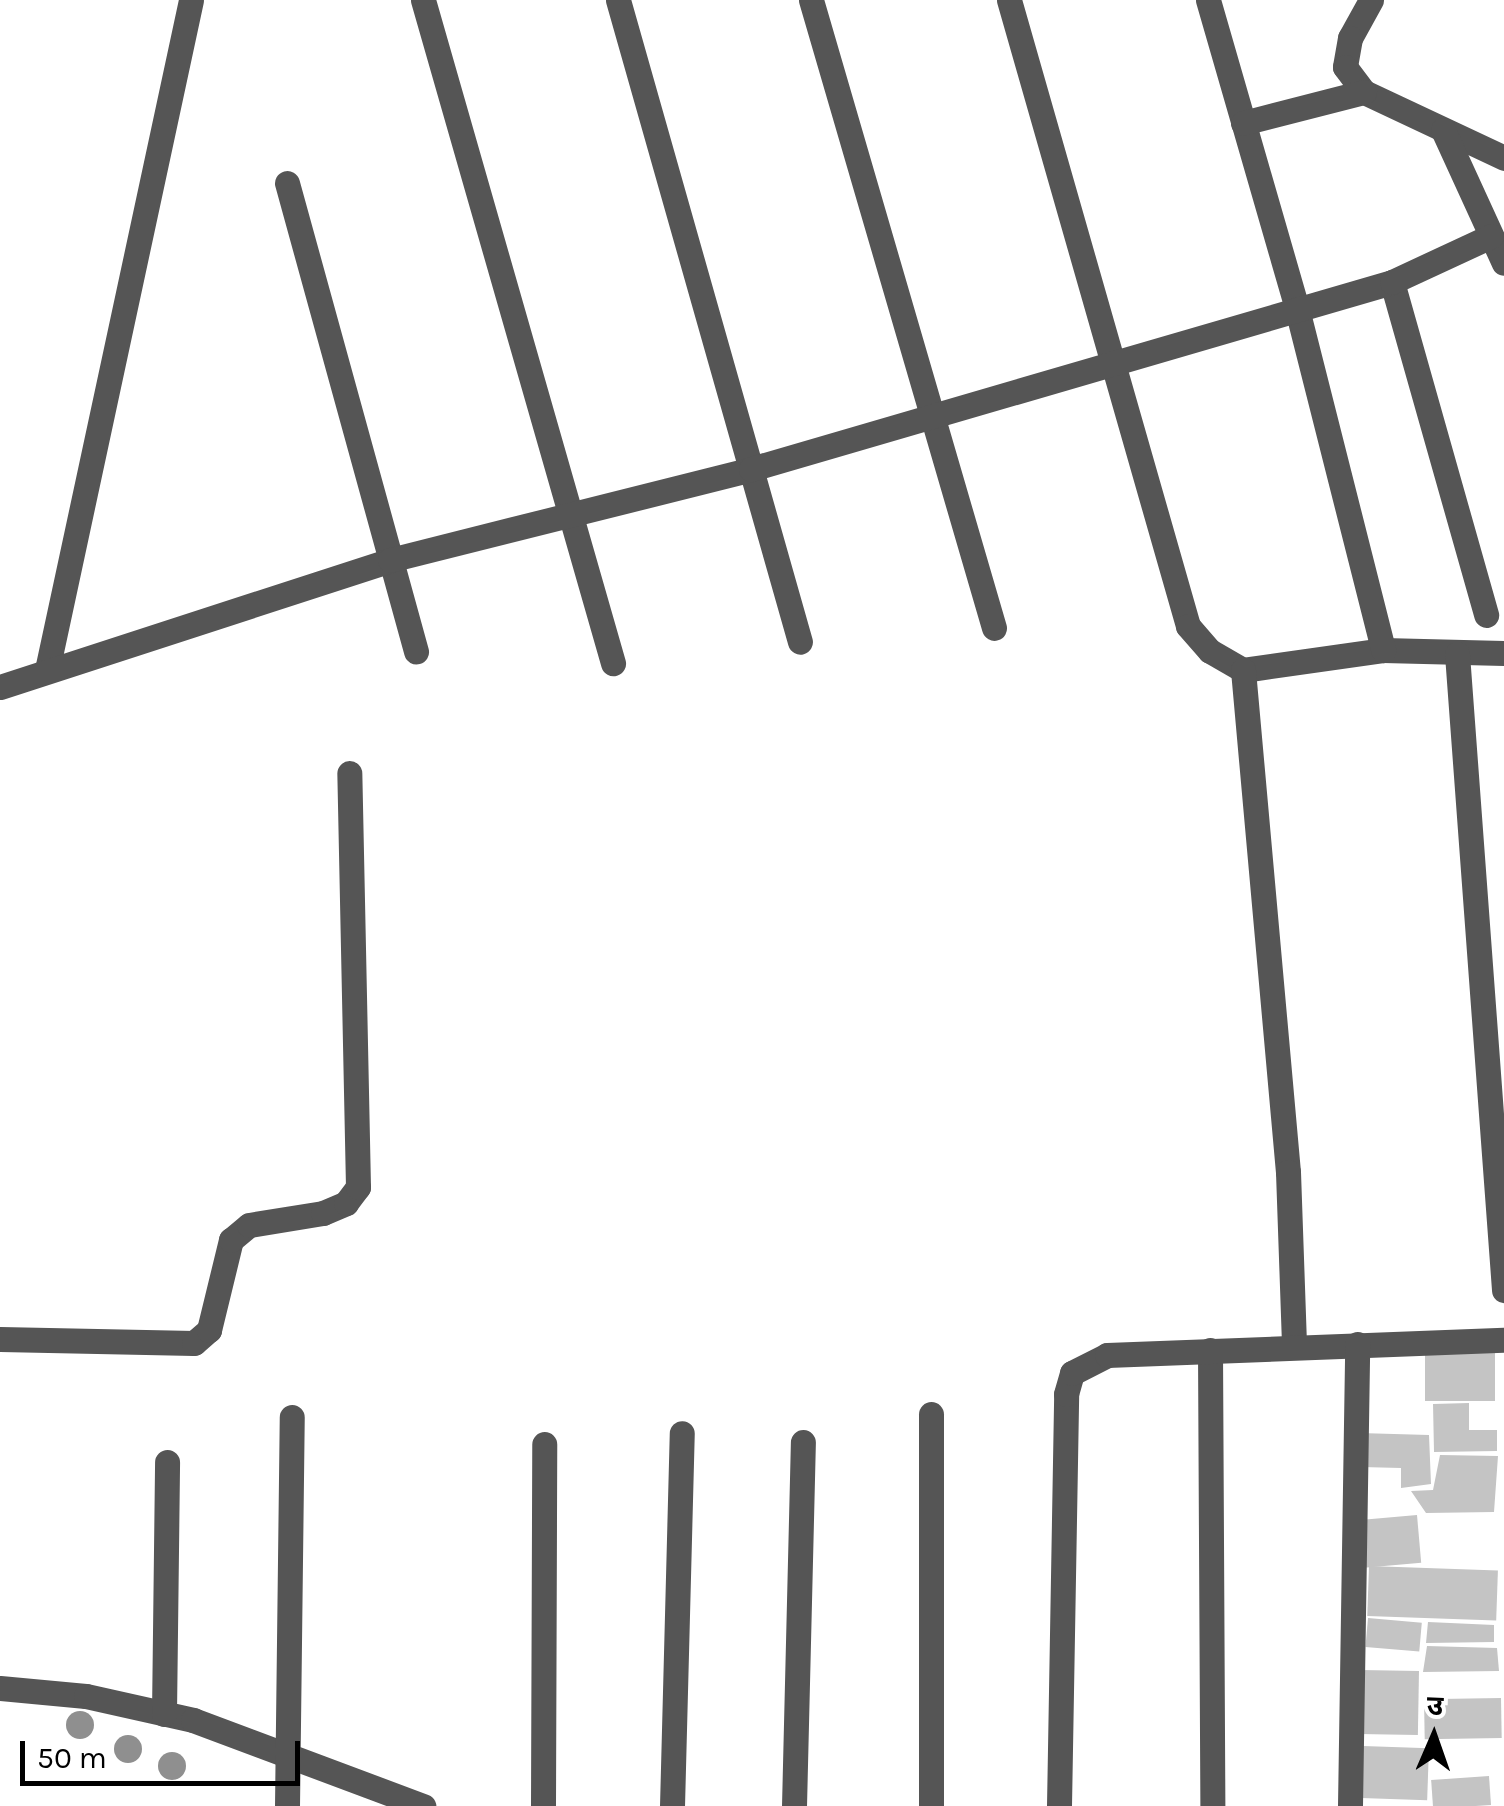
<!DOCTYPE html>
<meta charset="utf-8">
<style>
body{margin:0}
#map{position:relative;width:1504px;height:1806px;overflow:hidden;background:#fff;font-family:Karla,"Noto Sans Devanagari",sans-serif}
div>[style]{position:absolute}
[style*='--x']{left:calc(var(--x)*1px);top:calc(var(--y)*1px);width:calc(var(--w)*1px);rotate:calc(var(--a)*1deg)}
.building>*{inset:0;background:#c4c4c4;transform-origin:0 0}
.minor>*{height:25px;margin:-12.5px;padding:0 12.5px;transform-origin:12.5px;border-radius:12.5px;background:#555}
.trees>*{width:28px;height:28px;margin:-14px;border-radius:50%;background:#8f8f8f}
span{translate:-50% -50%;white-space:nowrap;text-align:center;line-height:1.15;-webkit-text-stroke:9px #fff;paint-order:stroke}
.north{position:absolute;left:1384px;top:1686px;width:100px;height:100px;-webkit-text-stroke:8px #fff;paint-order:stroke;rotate:2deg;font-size:28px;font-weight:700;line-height:40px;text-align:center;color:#000}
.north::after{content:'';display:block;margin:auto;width:35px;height:45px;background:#000;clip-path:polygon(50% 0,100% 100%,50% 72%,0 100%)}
.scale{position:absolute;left:20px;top:1741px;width:280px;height:45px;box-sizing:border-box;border:5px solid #000;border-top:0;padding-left:12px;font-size:30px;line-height:35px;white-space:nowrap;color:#000;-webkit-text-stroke:8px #fff;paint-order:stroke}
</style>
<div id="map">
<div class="building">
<div style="left:1495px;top:1346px;width:55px;height:70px;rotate:90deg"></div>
<div style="clip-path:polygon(1469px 1403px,1469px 1430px,1497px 1430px,1497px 1451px,1434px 1452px,1433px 1404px)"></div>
<div style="clip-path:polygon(1359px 1433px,1429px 1435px,1431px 1484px,1401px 1488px,1401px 1468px,1361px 1467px)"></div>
<div style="clip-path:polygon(1440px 1455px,1498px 1456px,1494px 1512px,1426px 1513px,1411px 1491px,1433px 1490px)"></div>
<div style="left:1417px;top:1515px;width:48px;height:57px;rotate:85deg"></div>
<div style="left:1369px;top:1566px;width:129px;height:50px;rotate:2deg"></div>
<div style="left:1368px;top:1618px;width:54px;height:29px;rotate:5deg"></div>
<div style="clip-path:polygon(1428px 1622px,1494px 1625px,1494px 1642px,1426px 1643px)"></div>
<div style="clip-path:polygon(1427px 1646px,1497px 1648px,1499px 1671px,1423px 1672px)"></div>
<div style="left:1360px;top:1670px;width:59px;height:64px;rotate:1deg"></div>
<div style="left:1501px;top:1698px;width:40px;height:77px;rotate:89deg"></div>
<div style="left:1363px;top:1746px;width:66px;height:52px;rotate:2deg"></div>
<div style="left:1489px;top:1776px;width:29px;height:58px;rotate:86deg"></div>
</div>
<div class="minor">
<div style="--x:423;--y:0;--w:690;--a:74.01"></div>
<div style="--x:618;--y:0;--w:667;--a:74.17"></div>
<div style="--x:811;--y:0;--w:654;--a:73.75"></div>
<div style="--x:1009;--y:0;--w:651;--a:74.04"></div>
<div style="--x:1188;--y:626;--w:33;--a:49"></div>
<div style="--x:1210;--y:651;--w:38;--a:30"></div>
<div style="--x:1243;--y:670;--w:141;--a:-8.1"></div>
<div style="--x:1383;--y:650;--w:121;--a:1.4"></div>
<div style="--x:1208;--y:0;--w:322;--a:73.9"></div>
<div style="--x:1297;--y:309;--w:352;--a:75.8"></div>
<div style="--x:1371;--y:0;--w:43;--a:118.9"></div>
<div style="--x:1350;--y:38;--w:29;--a:100"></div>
<div style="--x:1345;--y:67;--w:31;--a:53"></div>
<div style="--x:1364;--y:92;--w:155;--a:25.2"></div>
<div style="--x:1243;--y:123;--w:125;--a:-14.4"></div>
<div style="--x:1443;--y:130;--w:146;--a:65.4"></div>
<div style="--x:287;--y:183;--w:486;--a:74.6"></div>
<div style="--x:1392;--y:282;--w:346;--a:74.2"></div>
<div style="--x:1457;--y:654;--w:638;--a:85.77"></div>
<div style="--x:47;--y:670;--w:685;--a:-77.87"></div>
<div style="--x:1243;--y:670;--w:504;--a:84.88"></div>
<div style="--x:1288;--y:1172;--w:173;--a:88"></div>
<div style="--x:0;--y:687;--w:410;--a:-18"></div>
<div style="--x:390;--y:560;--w:372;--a:-14.1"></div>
<div style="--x:751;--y:469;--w:668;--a:-16.26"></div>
<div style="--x:1392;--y:282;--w:109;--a:-24.9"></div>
<div style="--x:0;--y:1339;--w:194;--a:1.2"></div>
<div style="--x:194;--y:1343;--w:20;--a:-41"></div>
<div style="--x:209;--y:1330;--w:93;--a:-76.3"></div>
<div style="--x:231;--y:1240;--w:23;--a:-40"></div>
<div style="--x:249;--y:1225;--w:75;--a:-9.2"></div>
<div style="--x:323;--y:1213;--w:25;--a:-23"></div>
<div style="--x:346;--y:1203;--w:20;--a:-53"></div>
<div style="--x:358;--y:1187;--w:414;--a:-91.2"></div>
<div style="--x:1210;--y:1350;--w:456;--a:89.7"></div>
<div style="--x:0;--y:1688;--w:86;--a:5.3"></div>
<div style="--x:86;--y:1696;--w:110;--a:12.6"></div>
<div style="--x:193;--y:1720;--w:246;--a:20.5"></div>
<div style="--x:164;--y:1714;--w:252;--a:-89.3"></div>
<div style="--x:287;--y:1806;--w:389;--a:-89.3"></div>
<div style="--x:543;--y:1806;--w:362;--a:-89.8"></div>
<div style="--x:672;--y:1806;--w:373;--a:-88.5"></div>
<div style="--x:794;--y:1806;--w:364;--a:-88.6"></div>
<div style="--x:931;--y:1806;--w:392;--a:-90"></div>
<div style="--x:1059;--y:1806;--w:412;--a:-89"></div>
<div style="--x:1066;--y:1394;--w:22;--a:-74"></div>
<div style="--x:1072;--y:1373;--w:39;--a:-27"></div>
<div style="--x:1107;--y:1355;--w:397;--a:-2.2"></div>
<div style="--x:1350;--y:1806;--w:462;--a:-89.1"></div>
</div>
<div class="trees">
<div style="left:80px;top:1725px"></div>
<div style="left:128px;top:1749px"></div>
<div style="left:172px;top:1766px"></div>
</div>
<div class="north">उ</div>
<div class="scale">50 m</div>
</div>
